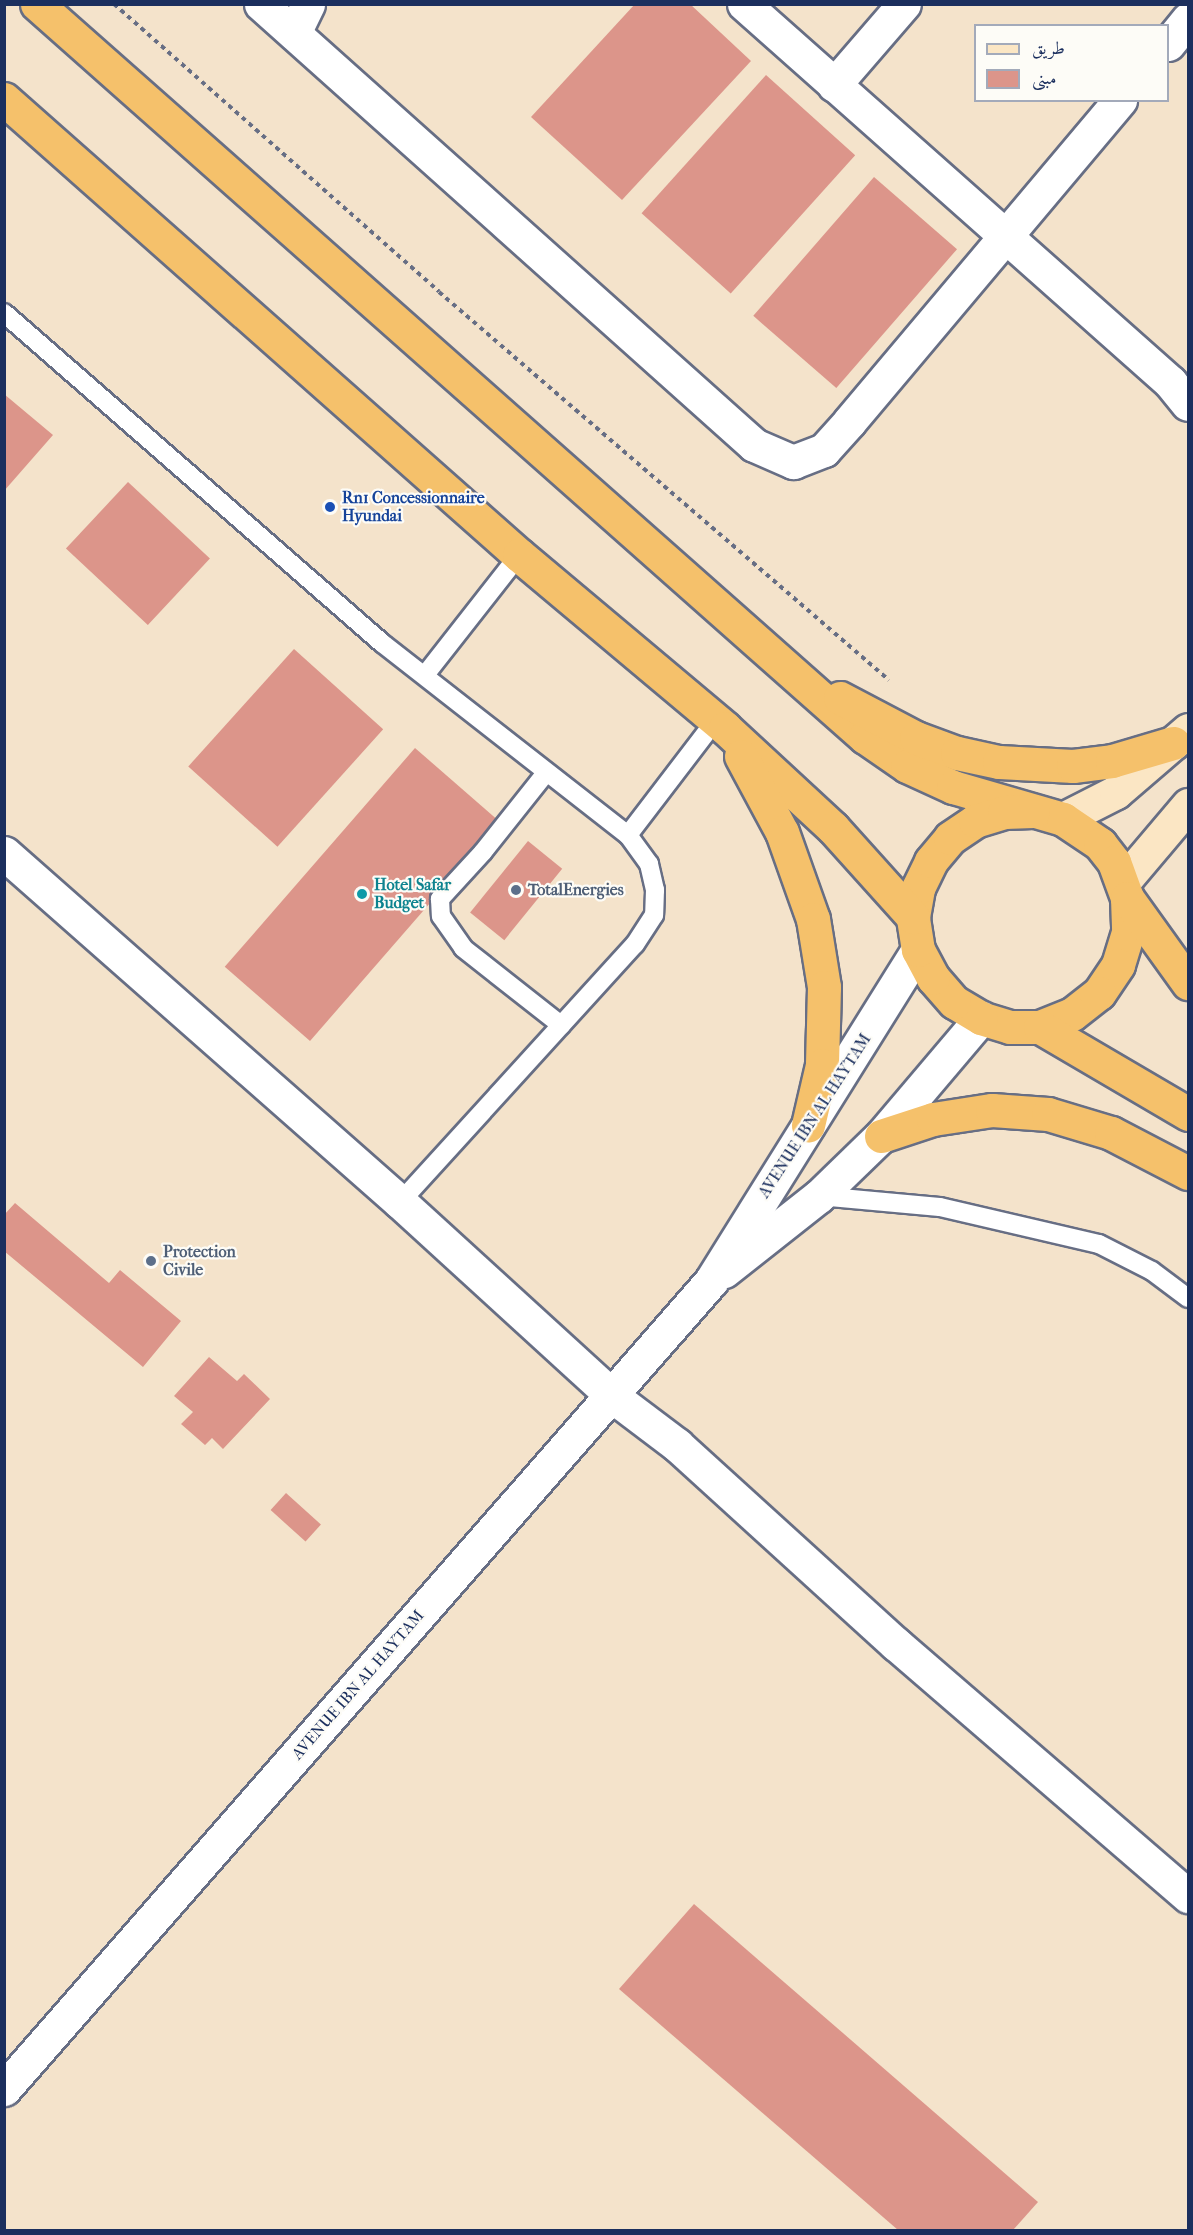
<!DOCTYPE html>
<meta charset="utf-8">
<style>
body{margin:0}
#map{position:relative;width:1193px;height:2235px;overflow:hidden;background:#f4e3cb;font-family:"IM FELL French Canon",Amiri,serif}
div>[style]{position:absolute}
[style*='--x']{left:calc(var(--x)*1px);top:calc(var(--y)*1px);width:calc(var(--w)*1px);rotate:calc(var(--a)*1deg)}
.building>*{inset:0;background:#dc958a;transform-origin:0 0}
.path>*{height:4px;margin-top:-2px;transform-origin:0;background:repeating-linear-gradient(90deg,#676e84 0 4.5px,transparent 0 9px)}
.roads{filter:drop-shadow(2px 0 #676e84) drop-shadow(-2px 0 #676e84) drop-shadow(0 2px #676e84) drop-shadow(0 -2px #676e84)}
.lane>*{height:18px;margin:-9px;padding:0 9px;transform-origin:9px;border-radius:9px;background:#fff}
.street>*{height:33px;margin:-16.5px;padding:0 16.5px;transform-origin:16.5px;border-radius:16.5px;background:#fff}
.secondary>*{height:33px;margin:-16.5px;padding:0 16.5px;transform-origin:16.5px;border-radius:16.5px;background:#fbe6c4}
.highway>*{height:33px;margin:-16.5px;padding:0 16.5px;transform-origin:16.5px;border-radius:16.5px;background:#f5c16b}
.dots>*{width:16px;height:16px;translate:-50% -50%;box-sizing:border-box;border:3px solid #fdfcf7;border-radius:50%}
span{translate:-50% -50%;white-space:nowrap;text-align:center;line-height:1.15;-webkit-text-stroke:4.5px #fdfcf7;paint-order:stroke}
.transit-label{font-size:16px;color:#164399;font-weight:700}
.left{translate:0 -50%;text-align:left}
.culture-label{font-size:16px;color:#0d838f;font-weight:700}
.service-label{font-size:16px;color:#4e5e75;font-weight:700}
.street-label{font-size:16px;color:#1b2f5e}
.frame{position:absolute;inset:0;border:6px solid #1b2f5e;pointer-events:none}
.legend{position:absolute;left:974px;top:24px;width:195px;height:78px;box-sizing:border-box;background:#fdfcf7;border:2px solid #a3aaba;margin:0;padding:8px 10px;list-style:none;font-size:18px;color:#1b2f5e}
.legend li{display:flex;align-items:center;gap:12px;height:30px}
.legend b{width:30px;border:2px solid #a3aaba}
</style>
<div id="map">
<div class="building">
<div style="clip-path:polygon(635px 4px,690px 4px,751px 61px,622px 200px,531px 117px)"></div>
<div style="left:766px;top:75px;width:120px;height:186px;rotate:42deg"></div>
<div style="left:874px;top:177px;width:110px;height:184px;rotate:41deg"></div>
<div style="clip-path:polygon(4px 394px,53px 435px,4px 491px)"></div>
<div style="left:128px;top:482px;width:112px;height:91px;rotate:43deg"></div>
<div style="left:294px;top:649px;width:120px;height:158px;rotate:42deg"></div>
<div style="left:415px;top:748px;width:113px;height:290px;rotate:41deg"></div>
<div style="left:528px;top:841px;width:44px;height:92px;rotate:39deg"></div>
<div style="clip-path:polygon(15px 1203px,109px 1283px,120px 1270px,181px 1321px,143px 1367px,4px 1251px,4px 1215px)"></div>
<div style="clip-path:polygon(209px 1357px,237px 1381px,244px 1374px,270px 1399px,223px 1449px,212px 1438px,205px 1445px,181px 1424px,193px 1412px,174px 1396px)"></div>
<div style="left:286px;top:1493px;width:47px;height:23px;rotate:42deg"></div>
<div style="clip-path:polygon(694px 1904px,1038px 2202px,1013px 2230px,898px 2230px,619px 1989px)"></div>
</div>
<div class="path">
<div style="--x:114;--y:4;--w:434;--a:41.5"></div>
<div style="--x:439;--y:292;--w:594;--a:40.77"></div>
</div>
<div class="roads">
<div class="lane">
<div style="--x:4;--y:313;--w:502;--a:41.12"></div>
<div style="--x:382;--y:643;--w:312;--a:38"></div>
<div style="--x:628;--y:835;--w:36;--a:54"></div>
<div style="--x:649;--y:864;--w:27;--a:77"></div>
<div style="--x:655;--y:890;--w:25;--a:92"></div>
<div style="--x:654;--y:915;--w:35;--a:123"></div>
<div style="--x:635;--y:944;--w:349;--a:132.3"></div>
<div style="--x:425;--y:675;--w:152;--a:-51.9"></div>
<div style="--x:545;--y:774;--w:100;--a:128.5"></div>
<div style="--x:483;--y:852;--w:64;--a:132.5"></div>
<div style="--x:440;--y:899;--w:17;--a:87"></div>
<div style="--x:441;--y:916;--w:39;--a:55"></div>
<div style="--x:463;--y:948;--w:125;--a:38.2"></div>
<div style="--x:628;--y:835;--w:145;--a:-52.6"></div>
<div style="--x:819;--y:1196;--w:121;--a:5.2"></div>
<div style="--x:940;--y:1207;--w:163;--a:13.1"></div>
<div style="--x:1099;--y:1244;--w:59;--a:27"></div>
<div style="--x:1152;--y:1271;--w:45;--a:36.9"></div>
</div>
<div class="street">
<div style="--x:261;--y:4;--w:661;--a:41.81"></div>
<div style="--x:754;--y:445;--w:43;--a:23.6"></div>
<div style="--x:793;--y:462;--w:33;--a:-21"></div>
<div style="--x:824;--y:450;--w:38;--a:-48"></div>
<div style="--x:849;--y:422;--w:421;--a:-49.9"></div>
<div style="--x:744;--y:4;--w:570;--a:41.58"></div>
<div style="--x:1170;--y:382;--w:28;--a:51"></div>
<div style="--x:294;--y:33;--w:32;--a:-64"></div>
<div style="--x:1168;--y:44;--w:32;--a:-51"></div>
<div style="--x:834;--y:85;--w:107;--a:-49.2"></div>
<div style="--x:4;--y:853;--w:528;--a:41.39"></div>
<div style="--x:400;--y:1202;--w:286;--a:42.4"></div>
<div style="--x:611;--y:1395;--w:83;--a:37.1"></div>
<div style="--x:677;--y:1445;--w:296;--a:42.3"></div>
<div style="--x:896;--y:1644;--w:386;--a:40.8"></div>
<div style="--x:724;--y:1271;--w:121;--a:-38.3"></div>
<div style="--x:819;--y:1196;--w:86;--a:-44.1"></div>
<div style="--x:881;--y:1136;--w:155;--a:-49.7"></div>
<div style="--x:4;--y:2089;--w:1074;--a:-48.81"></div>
<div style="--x:711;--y:1281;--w:390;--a:-58"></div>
</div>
<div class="secondary">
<div style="--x:1063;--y:819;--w:59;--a:-27"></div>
<div style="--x:1116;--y:792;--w:95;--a:-40.7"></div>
<div style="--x:1123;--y:882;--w:101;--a:-49.8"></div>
</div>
<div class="highway">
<div style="--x:37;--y:4;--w:1106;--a:41.52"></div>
<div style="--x:865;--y:737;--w:51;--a:34.6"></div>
<div style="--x:907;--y:766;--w:51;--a:24.5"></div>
<div style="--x:953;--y:787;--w:115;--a:16.2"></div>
<div style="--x:1063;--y:819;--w:45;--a:34"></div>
<div style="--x:1100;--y:844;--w:23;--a:52"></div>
<div style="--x:1114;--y:862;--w:38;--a:70"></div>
<div style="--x:1127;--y:898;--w:34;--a:88"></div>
<div style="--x:1128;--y:932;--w:34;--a:107"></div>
<div style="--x:1118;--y:965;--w:34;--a:124"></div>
<div style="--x:1099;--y:993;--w:34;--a:142"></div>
<div style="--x:1072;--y:1014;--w:35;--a:158"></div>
<div style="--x:1040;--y:1027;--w:30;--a:180"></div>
<div style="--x:1010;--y:1027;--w:30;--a:-163"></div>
<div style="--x:981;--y:1018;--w:31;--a:-149"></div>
<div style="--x:954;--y:1002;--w:32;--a:-131"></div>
<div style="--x:933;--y:978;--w:32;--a:-118"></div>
<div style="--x:918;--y:950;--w:33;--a:-99"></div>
<div style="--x:913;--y:917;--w:29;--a:-80"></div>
<div style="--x:918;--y:888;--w:30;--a:-64"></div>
<div style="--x:931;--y:861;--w:30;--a:-50"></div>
<div style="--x:950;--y:838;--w:30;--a:-34"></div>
<div style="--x:975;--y:821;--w:30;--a:-17"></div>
<div style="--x:1004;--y:812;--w:29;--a:-2"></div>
<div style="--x:4;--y:99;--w:688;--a:41.52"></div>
<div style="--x:519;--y:555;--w:269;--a:40"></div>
<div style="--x:725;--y:728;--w:147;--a:42.8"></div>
<div style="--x:833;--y:828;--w:120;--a:48"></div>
<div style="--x:840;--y:698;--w:86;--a:27.8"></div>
<div style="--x:916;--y:738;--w:44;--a:20.1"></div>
<div style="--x:957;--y:753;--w:43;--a:12.1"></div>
<div style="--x:999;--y:762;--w:74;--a:3.1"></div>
<div style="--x:1073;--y:766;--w:39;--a:-7"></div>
<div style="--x:1112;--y:761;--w:64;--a:-16.4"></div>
<div style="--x:741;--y:756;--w:86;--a:61.7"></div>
<div style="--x:782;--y:832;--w:92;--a:70.4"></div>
<div style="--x:813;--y:919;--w:69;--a:80.8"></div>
<div style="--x:824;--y:987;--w:78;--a:91.5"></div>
<div style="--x:822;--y:1065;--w:62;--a:103.1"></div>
<div style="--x:1127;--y:898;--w:105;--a:54.3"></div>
<div style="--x:1040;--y:1027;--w:172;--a:30.4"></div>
<div style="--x:881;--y:1136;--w:55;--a:-18.1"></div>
<div style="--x:933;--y:1119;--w:60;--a:-8.7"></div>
<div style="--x:992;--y:1110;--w:56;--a:4.1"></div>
<div style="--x:1048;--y:1114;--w:66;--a:16.8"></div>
<div style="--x:1111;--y:1133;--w:87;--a:27.5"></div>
</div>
</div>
<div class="dots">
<div style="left:330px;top:507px;background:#1a4fb4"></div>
<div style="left:516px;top:890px;background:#5c6f8a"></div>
<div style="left:362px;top:894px;background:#0f9aa8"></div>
<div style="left:151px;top:1261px;background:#5c6f8a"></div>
</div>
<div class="transit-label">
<span class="left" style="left:342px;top:507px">Rn1 Concessionnaire<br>Hyundai</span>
</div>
<div class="culture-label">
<span class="left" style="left:374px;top:894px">Hotel Safar<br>Budget</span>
</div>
<div class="service-label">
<span class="left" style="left:528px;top:890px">TotalEnergies</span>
<span class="left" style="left:163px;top:1261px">Protection<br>Civile</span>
</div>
<div class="street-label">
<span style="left:815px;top:1116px;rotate:-57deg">AVENUE IBN AL HAYTAM</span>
<span style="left:358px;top:1685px;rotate:-49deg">AVENUE IBN AL HAYTAM</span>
</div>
<div class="frame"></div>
<ul class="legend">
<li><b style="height:8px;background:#fbe6c4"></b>طريق</li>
<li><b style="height:16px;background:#dc958a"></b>مبنى</li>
</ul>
</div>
